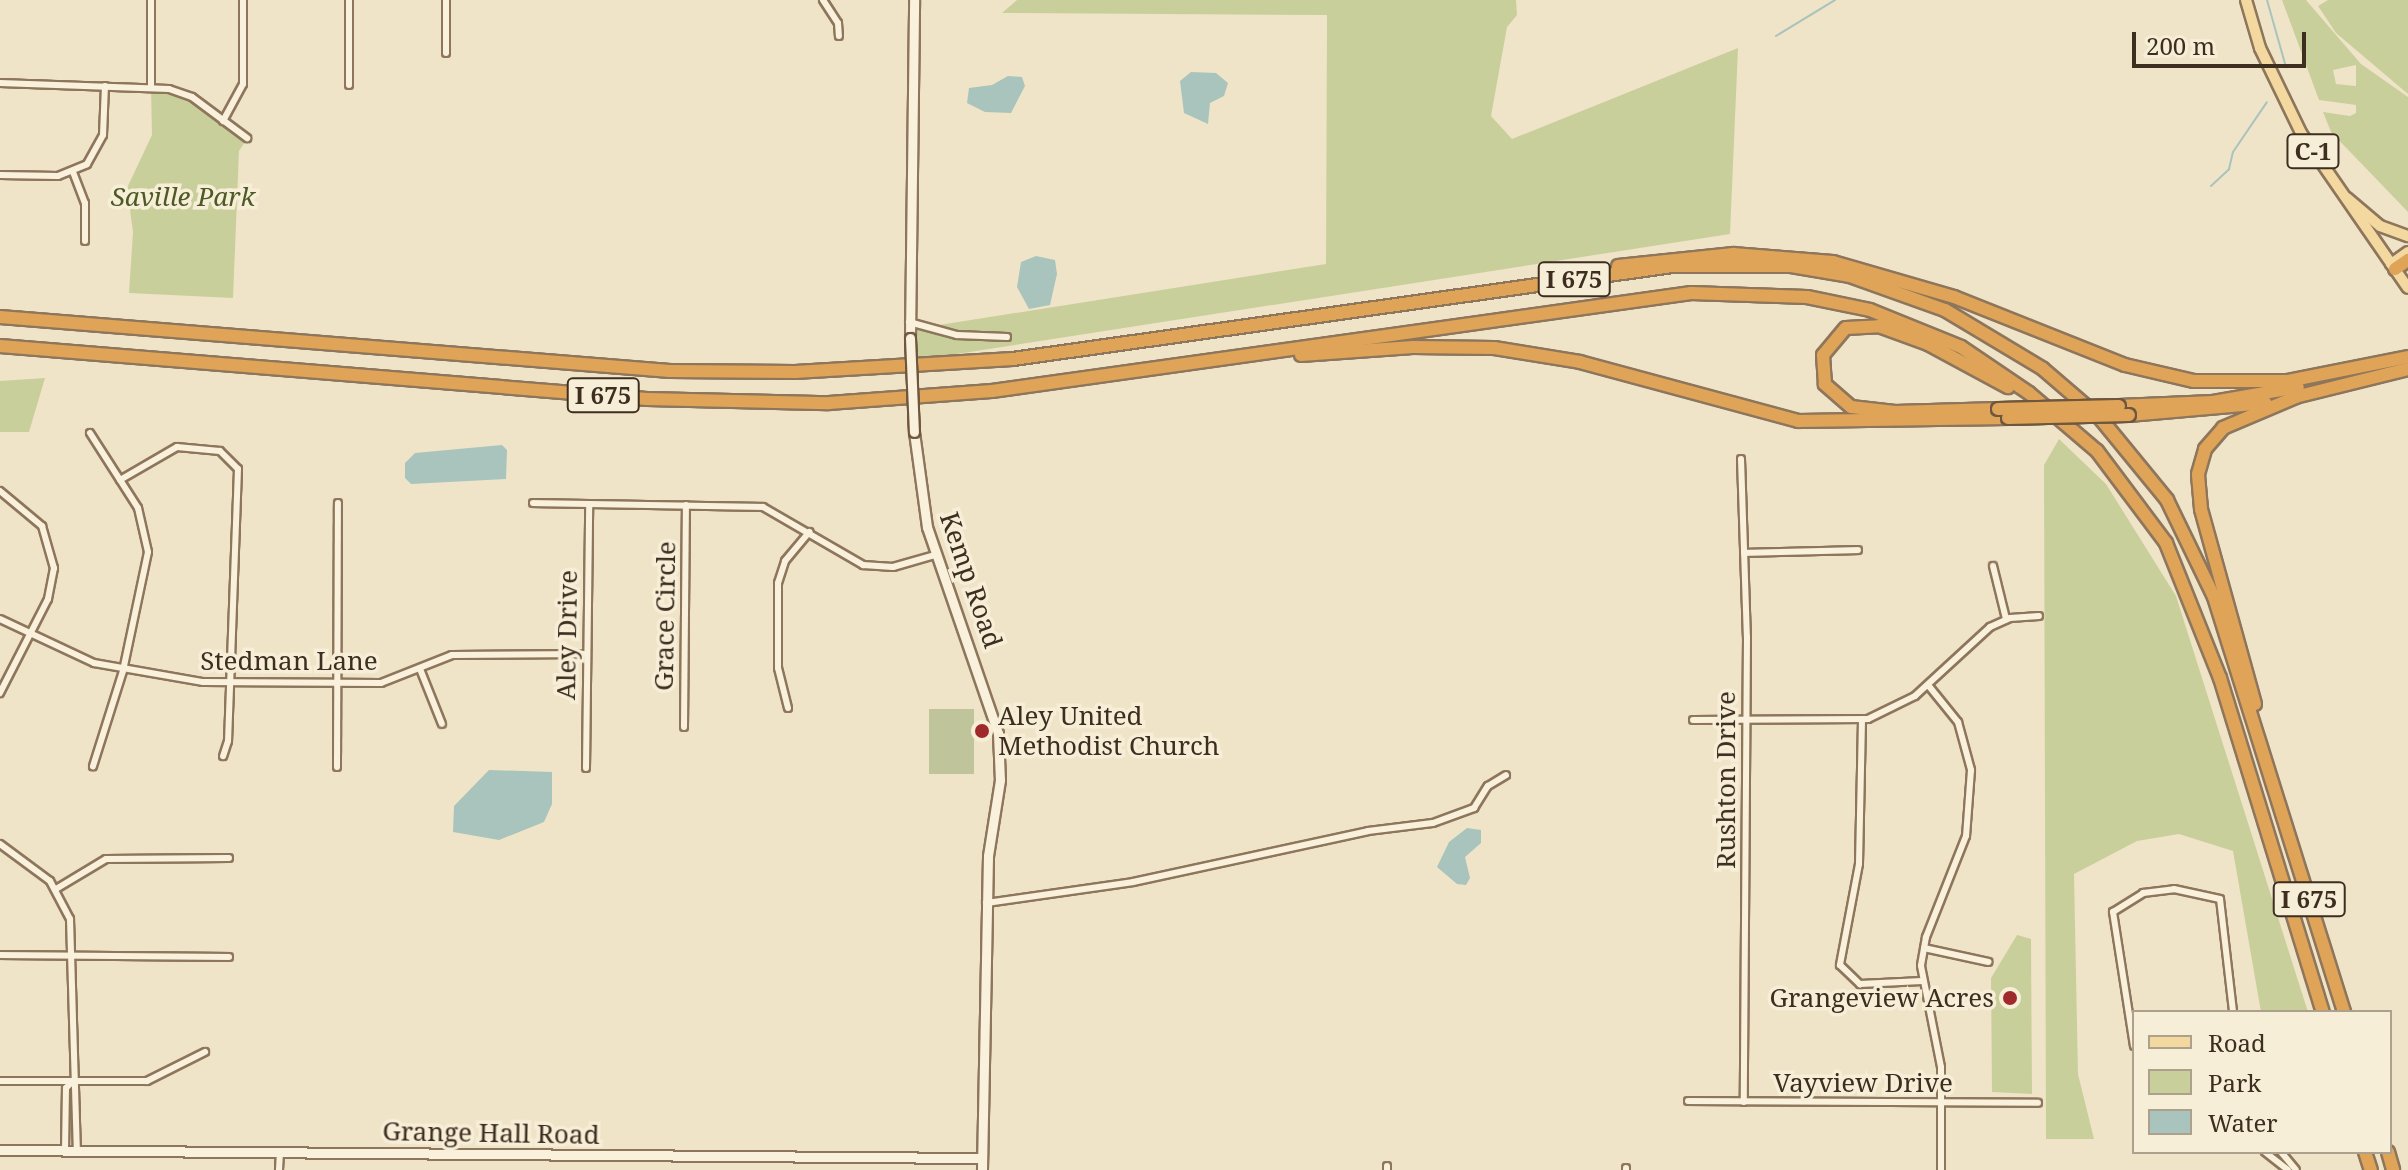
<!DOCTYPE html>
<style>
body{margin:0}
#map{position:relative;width:2408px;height:1170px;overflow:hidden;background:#f0e4c8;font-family:"Noto Serif",serif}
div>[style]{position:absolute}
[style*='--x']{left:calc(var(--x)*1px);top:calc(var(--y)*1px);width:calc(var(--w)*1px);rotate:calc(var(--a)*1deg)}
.green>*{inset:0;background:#c9cf9b}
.cemetery>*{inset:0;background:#bfc49a;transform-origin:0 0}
.water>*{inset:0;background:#a9c4bc}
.stream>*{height:2px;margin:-1px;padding:0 1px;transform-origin:1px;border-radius:1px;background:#a9c4bc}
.roads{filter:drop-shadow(2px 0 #8d765c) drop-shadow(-2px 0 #8d765c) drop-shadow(0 2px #8d765c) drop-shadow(0 -2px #8d765c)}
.minor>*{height:6px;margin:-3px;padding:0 3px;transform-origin:3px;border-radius:3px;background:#faf1dc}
.secondary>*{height:9px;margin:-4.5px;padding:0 4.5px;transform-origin:4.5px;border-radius:4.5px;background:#faf1dc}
.primary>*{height:10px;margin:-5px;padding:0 5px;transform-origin:5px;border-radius:5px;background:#f3d9a0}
.motorway>*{height:12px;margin:-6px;padding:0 6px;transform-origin:6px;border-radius:6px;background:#e0a458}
.bridges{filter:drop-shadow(2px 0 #6f573f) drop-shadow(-2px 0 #6f573f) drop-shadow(0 2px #6f573f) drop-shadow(0 -2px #6f573f)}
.secondary-bridge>*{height:9px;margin:-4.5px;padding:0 4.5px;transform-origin:4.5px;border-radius:4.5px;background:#faf1dc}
.motorway-bridge>*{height:12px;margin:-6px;padding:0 6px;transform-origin:6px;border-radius:6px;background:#e0a458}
.dots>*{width:22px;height:22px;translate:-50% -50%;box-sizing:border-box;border:4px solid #f7eed8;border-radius:50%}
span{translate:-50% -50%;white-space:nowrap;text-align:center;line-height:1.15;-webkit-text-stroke:7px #f7eed8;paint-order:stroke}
.shield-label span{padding:2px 6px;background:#f7eed8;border:2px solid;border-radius:6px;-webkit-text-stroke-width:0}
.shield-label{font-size:24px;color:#3d2e20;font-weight:700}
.park-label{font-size:26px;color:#4d5a26;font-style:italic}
.street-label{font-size:26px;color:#3d2e20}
.poi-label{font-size:26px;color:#3d2e20}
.left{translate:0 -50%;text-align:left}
.right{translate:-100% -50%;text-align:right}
.legend{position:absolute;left:2132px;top:1010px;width:260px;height:144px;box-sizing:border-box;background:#f7eed8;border:2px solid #ada18e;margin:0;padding:10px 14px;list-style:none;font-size:24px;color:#3d2e20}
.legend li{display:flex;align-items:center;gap:16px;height:40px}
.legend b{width:40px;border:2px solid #ada18e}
.scale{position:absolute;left:2132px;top:32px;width:174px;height:36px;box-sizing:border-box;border:4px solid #3d2e20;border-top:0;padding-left:10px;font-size:24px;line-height:28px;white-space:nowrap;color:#3d2e20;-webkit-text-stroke:6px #f7eed8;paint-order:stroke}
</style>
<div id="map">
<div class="green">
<div style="clip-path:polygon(1017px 0,1516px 0,1517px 15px,1507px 27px,1491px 116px,1512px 139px,1738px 48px,1730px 234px,918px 360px,914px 329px,1326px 264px,1327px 15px,1002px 13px)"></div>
<div style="clip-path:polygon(evenodd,2282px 0,2306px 0,2361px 64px,2408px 97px,2408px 212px,2331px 132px,2323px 112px,2350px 116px,2356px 113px,2356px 105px,2319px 100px,2282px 0,2356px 65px,2356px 86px,2336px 84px,2333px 70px,2356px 65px)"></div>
<div style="clip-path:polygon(2328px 0,2408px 0,2408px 94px,2336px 33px,2318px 6px)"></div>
<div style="clip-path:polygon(151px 90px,184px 97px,246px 140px,239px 151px,233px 298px,129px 293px,133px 232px,127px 188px,152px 135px)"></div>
<div style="clip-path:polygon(45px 378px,29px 432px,0 432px,0 381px)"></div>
<div style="clip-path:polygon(2059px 439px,2106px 484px,2176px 596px,2308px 1012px,2261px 1012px,2233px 851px,2179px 834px,2137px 841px,2074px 874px,2078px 1074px,2094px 1139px,2046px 1139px,2044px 465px)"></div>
<div style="clip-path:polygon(2017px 935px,2031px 939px,2032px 1094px,1992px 1092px,1991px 978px)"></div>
</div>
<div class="cemetery">
<div style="left:929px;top:709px;width:45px;height:65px"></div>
</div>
<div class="water">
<div style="clip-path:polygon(1191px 72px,1216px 73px,1228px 83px,1224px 96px,1210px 103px,1208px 124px,1184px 113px,1180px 81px)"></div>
<div style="clip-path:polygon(1008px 76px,1022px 77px,1025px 86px,1011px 113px,985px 112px,967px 103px,969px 88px,992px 85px)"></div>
<div style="clip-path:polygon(1036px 256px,1055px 260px,1057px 274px,1050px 305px,1029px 309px,1017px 287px,1021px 262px)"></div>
<div style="clip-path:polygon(502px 445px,507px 450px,506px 479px,411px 484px,405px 478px,405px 463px,415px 453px)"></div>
<div style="clip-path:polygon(489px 770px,552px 772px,552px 804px,544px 822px,499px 840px,453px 832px,454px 806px)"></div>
<div style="clip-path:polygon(1467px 828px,1481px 830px,1481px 843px,1465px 857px,1470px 878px,1466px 885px,1457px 884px,1437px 867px,1449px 842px)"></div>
</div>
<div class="stream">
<div style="--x:2267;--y:0;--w:70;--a:74.2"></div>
<div style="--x:1776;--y:36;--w:69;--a:-31.4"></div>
<div style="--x:2211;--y:186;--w:25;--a:-43"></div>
<div style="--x:2229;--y:169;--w:17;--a:-77"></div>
<div style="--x:2233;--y:152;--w:60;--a:-55.8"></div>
</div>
<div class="roads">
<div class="minor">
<div style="--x:349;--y:0;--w:85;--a:90"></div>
<div style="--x:823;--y:0;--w:27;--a:57"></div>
<div style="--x:838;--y:23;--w:13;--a:86"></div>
<div style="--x:446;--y:53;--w:53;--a:-90"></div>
<div style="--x:0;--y:83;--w:169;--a:2"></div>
<div style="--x:169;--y:89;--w:24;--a:19"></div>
<div style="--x:192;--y:97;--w:69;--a:36.7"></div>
<div style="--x:151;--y:87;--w:87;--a:-90"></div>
<div style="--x:223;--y:121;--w:42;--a:-61.6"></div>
<div style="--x:243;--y:84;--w:84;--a:-90"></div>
<div style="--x:73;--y:172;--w:33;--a:69"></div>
<div style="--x:85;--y:203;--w:38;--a:90"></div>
<div style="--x:0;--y:175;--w:58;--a:1"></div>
<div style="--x:58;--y:176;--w:31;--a:-22"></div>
<div style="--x:87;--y:164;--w:33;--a:-61"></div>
<div style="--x:103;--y:135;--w:49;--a:-87.7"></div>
<div style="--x:909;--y:322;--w:50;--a:15.2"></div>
<div style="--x:957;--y:335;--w:50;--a:2.3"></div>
<div style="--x:90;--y:433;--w:89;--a:57.4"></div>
<div style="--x:138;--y:508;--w:45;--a:77.2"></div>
<div style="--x:148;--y:552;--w:122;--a:101.9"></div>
<div style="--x:123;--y:671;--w:100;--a:107.5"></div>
<div style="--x:1741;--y:459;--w:178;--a:88.1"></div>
<div style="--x:1747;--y:637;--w:465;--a:90.4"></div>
<div style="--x:120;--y:480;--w:66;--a:-30.1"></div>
<div style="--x:177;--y:447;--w:43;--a:5.3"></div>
<div style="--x:220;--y:451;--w:25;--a:45"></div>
<div style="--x:238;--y:469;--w:272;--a:92.1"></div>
<div style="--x:228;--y:741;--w:16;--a:108"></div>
<div style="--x:0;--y:491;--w:55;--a:39.8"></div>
<div style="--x:42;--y:526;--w:44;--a:74.1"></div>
<div style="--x:54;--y:568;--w:32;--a:101"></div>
<div style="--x:48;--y:599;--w:106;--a:117.1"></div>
<div style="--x:533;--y:503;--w:230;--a:1"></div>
<div style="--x:763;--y:507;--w:116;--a:30.1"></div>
<div style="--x:863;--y:565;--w:30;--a:4"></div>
<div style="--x:893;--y:567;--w:44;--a:-15.9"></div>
<div style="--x:1744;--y:553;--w:114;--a:-1.5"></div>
<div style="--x:1993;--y:566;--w:55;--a:76.2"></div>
<div style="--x:0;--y:619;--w:104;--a:25.1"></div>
<div style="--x:94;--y:663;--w:111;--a:9.9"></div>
<div style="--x:203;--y:682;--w:178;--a:0.3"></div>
<div style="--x:381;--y:683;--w:76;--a:-21.5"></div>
<div style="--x:452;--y:655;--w:133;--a:-0.4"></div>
<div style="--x:420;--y:669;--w:59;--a:68.2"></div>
<div style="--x:1928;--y:685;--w:48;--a:51"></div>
<div style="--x:1958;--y:722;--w:50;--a:74.8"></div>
<div style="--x:1971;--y:770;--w:66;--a:94.3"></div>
<div style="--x:1966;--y:836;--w:109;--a:111.6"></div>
<div style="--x:1926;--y:937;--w:29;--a:100"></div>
<div style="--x:1921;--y:966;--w:103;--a:78.8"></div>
<div style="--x:1941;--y:1067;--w:103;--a:90"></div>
<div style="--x:788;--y:708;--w:41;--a:-104"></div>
<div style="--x:778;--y:668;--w:85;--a:-90"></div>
<div style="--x:778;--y:583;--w:23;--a:-72"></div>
<div style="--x:785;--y:561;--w:38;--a:-50"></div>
<div style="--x:1693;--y:720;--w:175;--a:-0.3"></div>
<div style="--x:1868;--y:719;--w:52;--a:-26.1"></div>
<div style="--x:1915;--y:696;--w:102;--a:-42.6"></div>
<div style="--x:1990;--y:627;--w:22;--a:-24"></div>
<div style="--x:2010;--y:618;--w:29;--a:-4"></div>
<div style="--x:1862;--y:720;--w:144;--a:91.2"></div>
<div style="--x:1859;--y:864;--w:103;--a:100.7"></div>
<div style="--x:1840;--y:965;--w:28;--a:44"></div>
<div style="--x:1860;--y:984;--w:62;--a:-2.8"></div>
<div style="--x:684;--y:727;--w:222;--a:-89.5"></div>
<div style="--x:337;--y:767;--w:264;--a:-89.8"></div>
<div style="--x:586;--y:768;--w:264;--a:-89.3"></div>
<div style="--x:0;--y:844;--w:62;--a:36.5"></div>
<div style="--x:50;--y:881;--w:43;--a:62.2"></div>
<div style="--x:70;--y:919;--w:232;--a:88.3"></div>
<div style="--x:56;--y:889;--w:58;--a:-31"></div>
<div style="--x:106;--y:859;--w:123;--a:-0.5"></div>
<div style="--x:986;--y:903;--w:148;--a:-8.1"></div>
<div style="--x:1133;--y:882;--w:240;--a:-12.2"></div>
<div style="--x:1368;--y:831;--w:65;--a:-7"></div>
<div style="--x:1433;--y:823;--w:44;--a:-20.1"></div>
<div style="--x:1474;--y:808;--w:26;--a:-58"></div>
<div style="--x:1488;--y:786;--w:21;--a:-31"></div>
<div style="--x:1924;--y:948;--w:66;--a:12.2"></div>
<div style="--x:0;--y:955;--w:229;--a:0.5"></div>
<div style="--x:2134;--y:1046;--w:136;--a:-98.9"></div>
<div style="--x:2113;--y:912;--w:36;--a:-32"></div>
<div style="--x:2143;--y:893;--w:31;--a:-7"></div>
<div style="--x:2174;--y:889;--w:47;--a:12.3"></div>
<div style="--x:2220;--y:899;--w:114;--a:83.4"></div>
<div style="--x:0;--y:1081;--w:147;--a:0"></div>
<div style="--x:147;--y:1081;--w:65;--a:-26.6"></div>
<div style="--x:1688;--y:1101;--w:350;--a:0.3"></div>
<div style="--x:65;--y:1151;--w:63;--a:-89.1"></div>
<div style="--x:66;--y:1088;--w:8;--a:-45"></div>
<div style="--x:2265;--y:1152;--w:29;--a:38"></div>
<div style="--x:2281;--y:1152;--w:23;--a:50"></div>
<div style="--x:1387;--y:1166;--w:4;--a:90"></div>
<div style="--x:279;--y:1170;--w:17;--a:-87"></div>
<div style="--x:1626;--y:1170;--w:2;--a:-90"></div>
</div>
<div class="secondary">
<div style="--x:910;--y:338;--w:338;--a:-89.3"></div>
<div style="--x:914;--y:432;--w:96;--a:82.2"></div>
<div style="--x:927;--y:527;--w:218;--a:71"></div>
<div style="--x:998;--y:733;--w:47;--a:87.6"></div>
<div style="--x:1000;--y:780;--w:77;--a:99"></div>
<div style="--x:988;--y:856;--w:314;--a:91.1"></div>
<div style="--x:0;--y:1150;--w:982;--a:0.47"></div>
</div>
<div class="primary">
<div style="--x:2246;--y:0;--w:50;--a:73.7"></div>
<div style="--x:2260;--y:48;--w:94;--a:64.2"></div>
<div style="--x:2301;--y:133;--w:188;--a:55.4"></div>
<div style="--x:2347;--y:198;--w:43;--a:40.3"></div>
<div style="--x:2380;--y:226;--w:30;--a:20"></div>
<div style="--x:2391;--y:264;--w:21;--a:-35"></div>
</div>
<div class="motorway">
<div style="--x:1618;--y:266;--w:116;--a:-6"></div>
<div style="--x:1733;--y:254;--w:100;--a:4.6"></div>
<div style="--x:1833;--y:262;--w:126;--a:16.1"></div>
<div style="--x:1954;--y:297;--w:184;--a:21.7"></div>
<div style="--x:2125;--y:365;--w:71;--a:13.1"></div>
<div style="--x:2194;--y:381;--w:94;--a:0"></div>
<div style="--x:2288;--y:381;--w:122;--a:-11.3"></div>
<div style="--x:2395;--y:269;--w:16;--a:-35"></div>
<div style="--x:0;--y:317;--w:672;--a:4.61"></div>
<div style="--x:670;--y:371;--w:125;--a:0.5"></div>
<div style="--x:795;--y:372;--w:218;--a:-3.4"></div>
<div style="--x:1013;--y:359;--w:666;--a:-8.03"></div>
<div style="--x:1672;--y:266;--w:119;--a:0"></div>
<div style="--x:1791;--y:266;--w:60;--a:9.6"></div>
<div style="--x:1850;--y:276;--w:101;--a:19.7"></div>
<div style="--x:1945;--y:310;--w:114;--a:31"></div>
<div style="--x:2043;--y:369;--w:75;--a:40.7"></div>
<div style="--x:2100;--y:418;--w:106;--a:50.7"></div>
<div style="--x:2167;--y:500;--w:108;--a:64.1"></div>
<div style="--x:2214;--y:597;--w:435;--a:72.6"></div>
<div style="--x:0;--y:346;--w:649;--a:4.68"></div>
<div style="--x:647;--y:399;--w:182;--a:1.3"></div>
<div style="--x:829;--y:403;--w:163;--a:-4.2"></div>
<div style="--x:992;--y:391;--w:706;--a:-7.98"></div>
<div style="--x:1691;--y:293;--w:116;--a:2"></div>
<div style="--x:1807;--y:297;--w:64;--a:11.7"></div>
<div style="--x:1870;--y:310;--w:98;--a:22.1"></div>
<div style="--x:1961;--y:347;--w:82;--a:34.1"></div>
<div style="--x:2029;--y:393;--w:89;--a:40.5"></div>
<div style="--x:2097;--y:451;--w:115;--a:53.1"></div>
<div style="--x:2166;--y:543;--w:145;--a:68.2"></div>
<div style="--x:2220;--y:678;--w:350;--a:72.9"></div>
<div style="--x:1301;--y:355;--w:112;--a:-4.1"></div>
<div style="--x:1413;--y:347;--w:81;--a:0.7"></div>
<div style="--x:1494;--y:348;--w:87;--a:9.2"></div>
<div style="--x:1580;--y:362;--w:226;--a:15.1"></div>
<div style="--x:1798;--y:421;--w:210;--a:-0.8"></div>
<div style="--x:2291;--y:398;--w:121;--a:-13.9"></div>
<div style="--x:2119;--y:406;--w:94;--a:-2.4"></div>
<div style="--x:2213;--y:402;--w:86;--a:-10"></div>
<div style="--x:1998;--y:409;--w:103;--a:178.3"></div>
<div style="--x:1895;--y:412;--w:44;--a:-173.5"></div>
<div style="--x:1851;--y:407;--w:35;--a:-139"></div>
<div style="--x:1825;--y:384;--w:29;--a:-94"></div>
<div style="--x:1823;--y:355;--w:35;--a:-50"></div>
<div style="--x:1846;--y:328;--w:33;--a:-3"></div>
<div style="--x:1879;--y:326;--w:52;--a:20.2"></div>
<div style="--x:1928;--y:344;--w:91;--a:28.3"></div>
<div style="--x:2129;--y:415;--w:137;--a:-5"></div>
<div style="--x:2255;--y:704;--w:202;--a:-105.5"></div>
<div style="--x:2201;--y:509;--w:35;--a:-95"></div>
<div style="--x:2198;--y:474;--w:26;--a:-74"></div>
<div style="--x:2205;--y:449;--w:28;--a:-49"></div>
<div style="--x:2223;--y:428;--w:79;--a:-23"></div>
<div style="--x:2365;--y:1152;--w:19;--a:72"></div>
<div style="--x:2388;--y:1152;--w:19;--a:74"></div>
</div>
</div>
<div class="bridges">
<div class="secondary-bridge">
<div style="--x:910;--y:338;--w:94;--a:87.6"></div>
</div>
<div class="motorway-bridge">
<div style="--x:1998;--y:409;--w:121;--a:-1.4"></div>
<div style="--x:2008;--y:418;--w:121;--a:-1.4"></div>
</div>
</div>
<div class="dots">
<div style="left:982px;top:731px;background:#9e2a2b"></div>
<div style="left:2010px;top:998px;background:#9e2a2b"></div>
</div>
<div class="shield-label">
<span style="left:2313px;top:151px">C-1</span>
<span style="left:1574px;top:279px">I 675</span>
<span style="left:603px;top:395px">I 675</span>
<span style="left:2309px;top:899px">I 675</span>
</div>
<div class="park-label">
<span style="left:183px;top:197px">Saville Park</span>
</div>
<div class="street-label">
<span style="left:971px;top:580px;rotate:71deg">Kemp Road</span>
<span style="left:665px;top:616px;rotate:-89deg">Grace Circle</span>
<span style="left:567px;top:635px;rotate:-89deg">Aley Drive</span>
<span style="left:289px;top:661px">Stedman Lane</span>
<span style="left:1726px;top:780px;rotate:-90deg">Rushton Drive</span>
<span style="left:1863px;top:1083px">Vayview Drive</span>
<span style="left:491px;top:1133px;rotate:1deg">Grange Hall Road</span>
</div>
<div class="poi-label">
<span class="left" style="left:998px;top:731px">Aley United<br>Methodist Church</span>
<span class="right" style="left:1994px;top:998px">Grangeview Acres</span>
</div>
<ul class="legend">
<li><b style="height:10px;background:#f3d9a0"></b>Road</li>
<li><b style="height:22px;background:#c9cf9b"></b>Park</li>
<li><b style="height:22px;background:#a9c4bc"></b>Water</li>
</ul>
<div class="scale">200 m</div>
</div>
